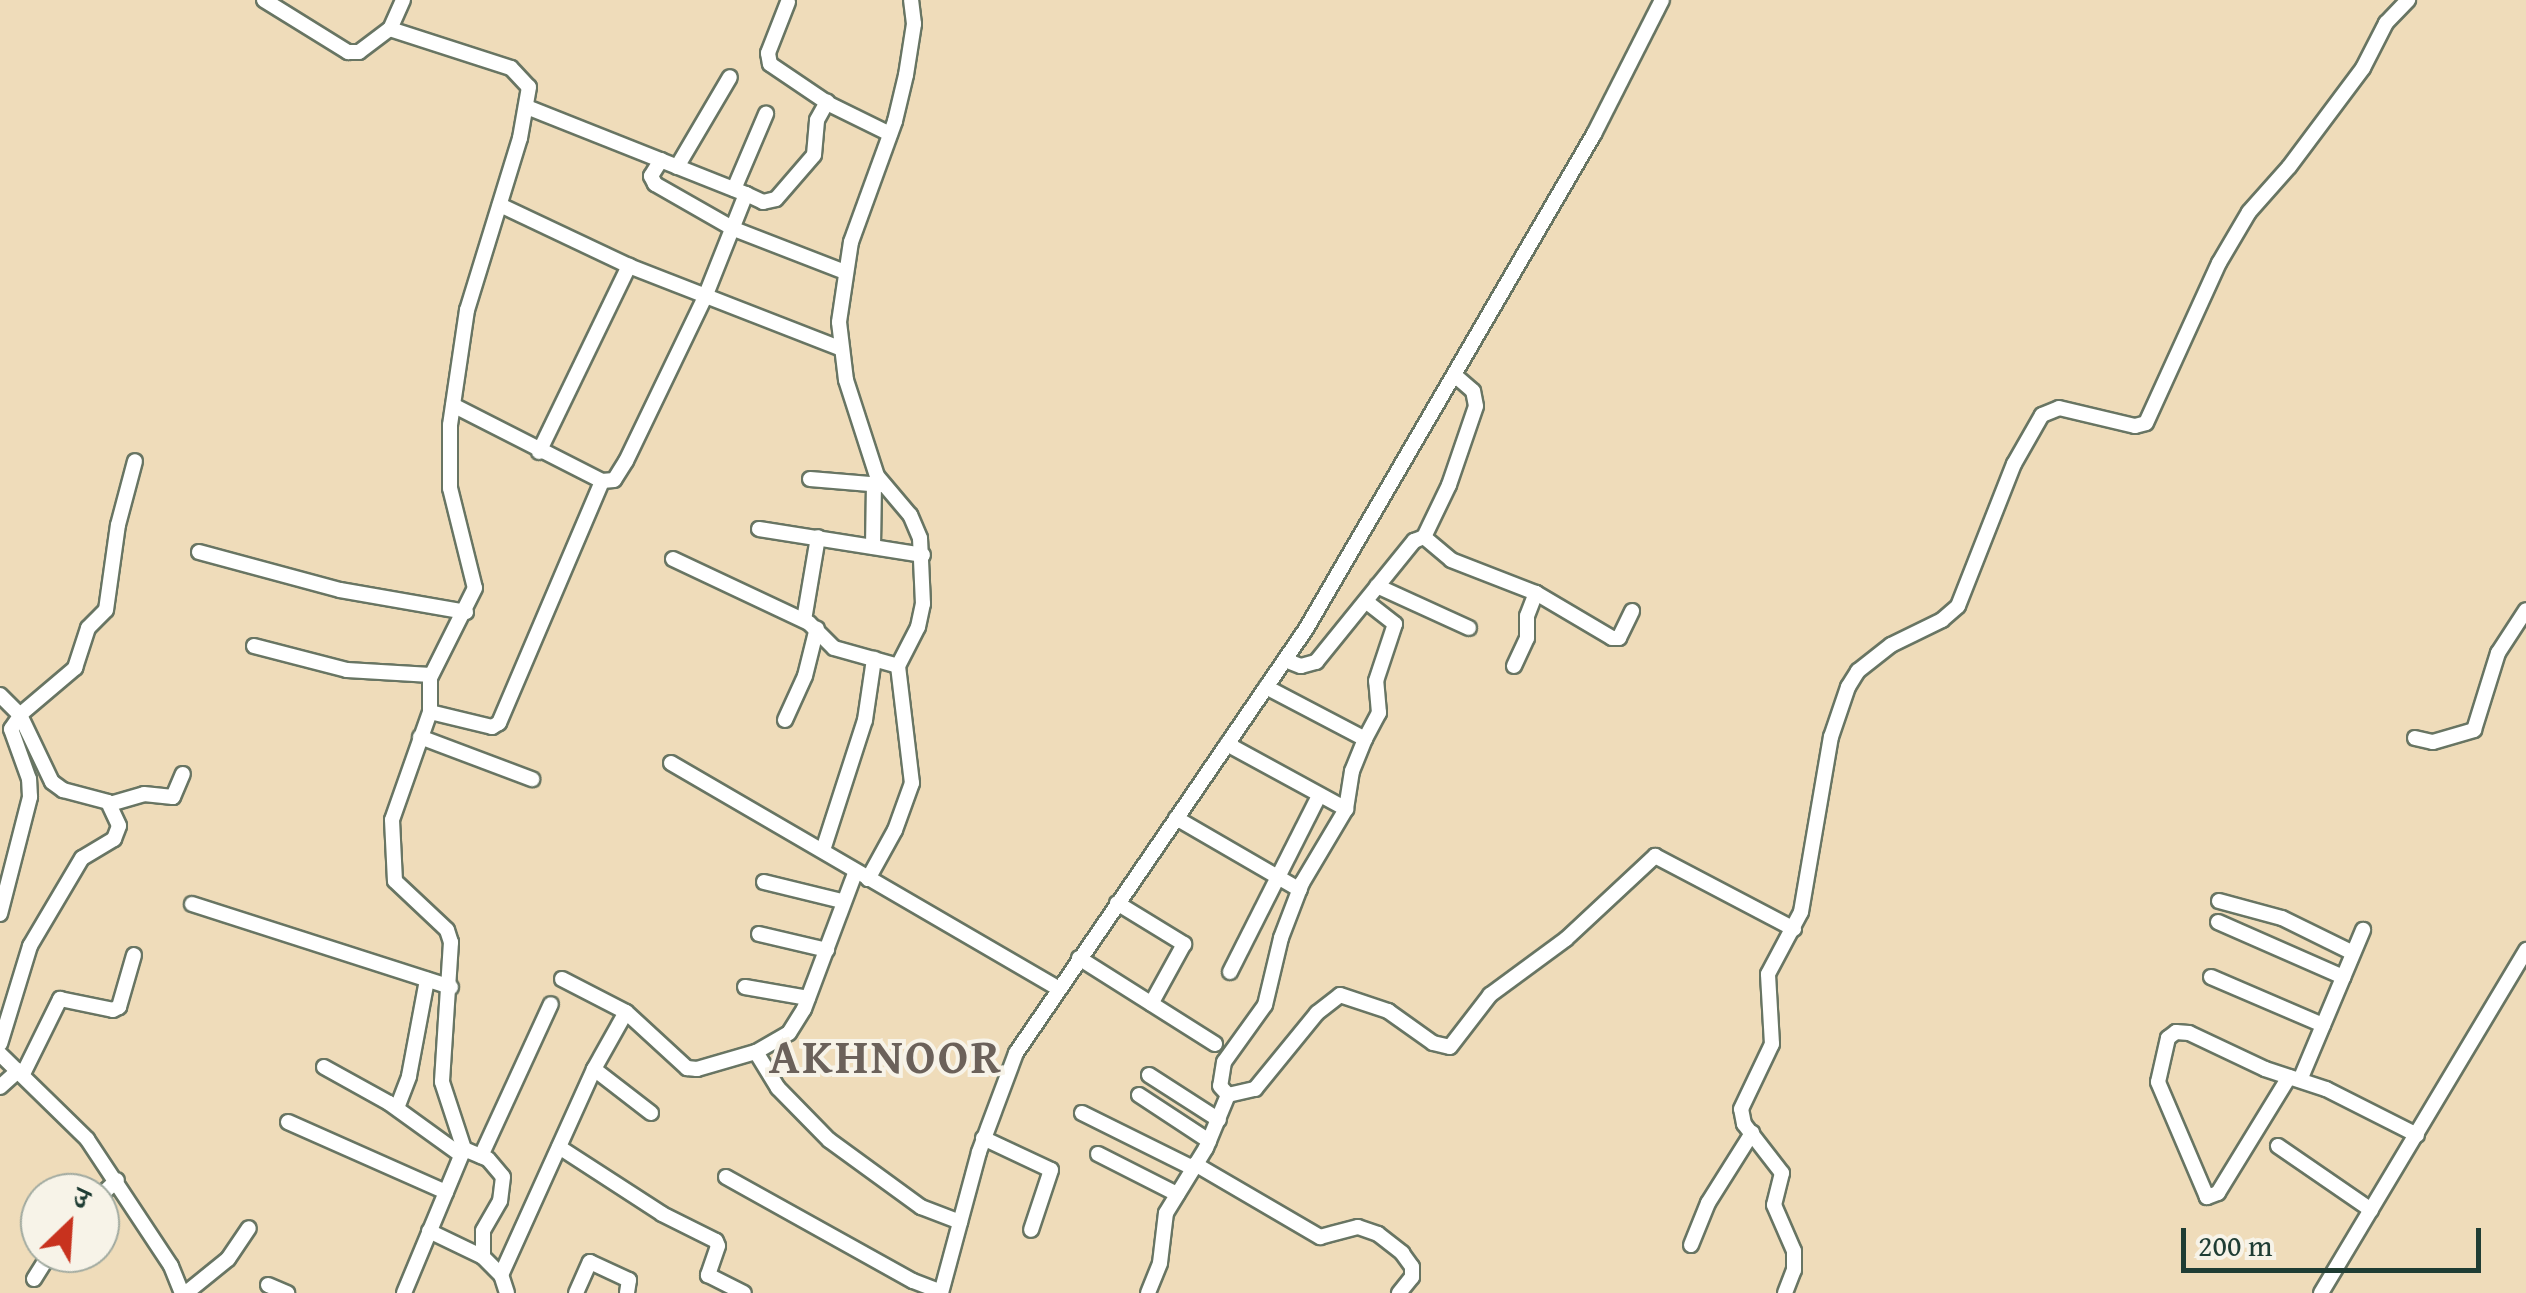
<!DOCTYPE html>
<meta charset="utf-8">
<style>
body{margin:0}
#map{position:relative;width:2526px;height:1293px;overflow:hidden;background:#efdcba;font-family:"Gentium Book Plus","Noto Serif Devanagari",serif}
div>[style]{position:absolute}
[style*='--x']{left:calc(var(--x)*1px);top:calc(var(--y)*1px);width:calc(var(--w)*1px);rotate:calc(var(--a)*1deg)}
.roads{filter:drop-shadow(2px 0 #687563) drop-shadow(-2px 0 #687563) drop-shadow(0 2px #687563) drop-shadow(0 -2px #687563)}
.minor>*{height:14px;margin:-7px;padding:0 7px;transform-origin:7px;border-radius:7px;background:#fff}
span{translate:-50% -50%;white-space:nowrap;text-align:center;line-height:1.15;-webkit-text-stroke:8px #f7f3e8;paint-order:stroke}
.district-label{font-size:48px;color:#6b615a;font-weight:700;letter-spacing:2.5px}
.north{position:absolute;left:20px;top:1173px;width:100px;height:100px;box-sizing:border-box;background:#f7f3e8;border:2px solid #a1aaa0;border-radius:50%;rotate:25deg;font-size:28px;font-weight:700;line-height:40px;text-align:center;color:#1f3d34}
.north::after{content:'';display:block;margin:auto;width:35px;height:45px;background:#c8321e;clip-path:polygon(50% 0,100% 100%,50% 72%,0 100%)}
.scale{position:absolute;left:2181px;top:1228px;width:300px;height:45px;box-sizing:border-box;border:5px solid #1f3d34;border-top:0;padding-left:12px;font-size:30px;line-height:35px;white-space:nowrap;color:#1f3d34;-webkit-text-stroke:8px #f7f3e8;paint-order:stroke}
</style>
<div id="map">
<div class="roads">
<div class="minor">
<div style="--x:264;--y:0;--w:99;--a:31.8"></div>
<div style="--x:348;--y:52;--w:11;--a:0"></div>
<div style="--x:359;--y:52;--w:39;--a:-37"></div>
<div style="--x:403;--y:0;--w:32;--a:114"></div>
<div style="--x:390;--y:29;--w:127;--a:17.9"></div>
<div style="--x:511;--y:68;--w:26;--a:47"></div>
<div style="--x:529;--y:87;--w:52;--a:100"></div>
<div style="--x:520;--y:138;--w:180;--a:107.1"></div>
<div style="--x:467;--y:310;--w:116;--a:98.4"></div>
<div style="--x:450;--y:425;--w:63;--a:90"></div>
<div style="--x:450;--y:488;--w:103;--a:76"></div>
<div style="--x:475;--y:588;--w:101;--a:116.6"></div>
<div style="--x:430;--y:678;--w:34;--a:90"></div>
<div style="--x:430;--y:712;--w:114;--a:109.4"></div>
<div style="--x:392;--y:820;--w:61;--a:87.2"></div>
<div style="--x:395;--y:881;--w:71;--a:43.3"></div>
<div style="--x:447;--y:930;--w:13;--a:72"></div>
<div style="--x:451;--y:942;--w:140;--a:93.7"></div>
<div style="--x:442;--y:1082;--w:71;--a:71.8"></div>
<div style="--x:788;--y:2;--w:55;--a:111.4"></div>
<div style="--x:768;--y:53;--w:11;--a:80"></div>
<div style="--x:770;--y:64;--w:71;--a:34.1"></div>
<div style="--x:829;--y:104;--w:68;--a:26.2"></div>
<div style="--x:527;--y:107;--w:236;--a:21.7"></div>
<div style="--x:746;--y:194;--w:111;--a:111.7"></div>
<div style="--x:705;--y:297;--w:182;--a:115.7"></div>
<div style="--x:626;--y:461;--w:22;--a:122"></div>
<div style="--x:614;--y:480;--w:12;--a:175"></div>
<div style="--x:661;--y:160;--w:19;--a:122"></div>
<div style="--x:651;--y:176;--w:9;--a:63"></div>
<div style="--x:655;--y:184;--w:91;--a:29.7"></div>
<div style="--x:734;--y:229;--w:119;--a:21.2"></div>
<div style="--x:677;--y:167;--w:104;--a:-59.5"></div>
<div style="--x:734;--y:189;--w:82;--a:-66.9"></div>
<div style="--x:746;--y:194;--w:19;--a:25"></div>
<div style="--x:763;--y:202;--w:13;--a:-13"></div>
<div style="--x:776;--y:199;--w:58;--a:-49.2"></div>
<div style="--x:814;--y:155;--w:35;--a:-85"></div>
<div style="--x:817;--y:120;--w:21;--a:-61"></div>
<div style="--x:500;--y:205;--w:143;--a:25.3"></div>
<div style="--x:629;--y:266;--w:225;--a:21.3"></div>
<div style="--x:539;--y:452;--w:207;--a:-64.2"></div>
<div style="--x:810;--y:479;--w:72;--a:4.8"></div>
<div style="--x:759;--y:529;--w:166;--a:9"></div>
<div style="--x:1424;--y:537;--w:58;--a:-64.3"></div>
<div style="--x:1449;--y:485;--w:83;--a:-71.1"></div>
<div style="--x:1476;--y:406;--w:15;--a:-101"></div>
<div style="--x:1473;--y:391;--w:23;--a:-139"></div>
<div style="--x:873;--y:547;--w:62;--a:-89.1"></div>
<div style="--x:199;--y:552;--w:146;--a:15.1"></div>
<div style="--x:340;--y:590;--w:128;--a:9.9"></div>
<div style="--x:673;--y:559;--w:150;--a:25.2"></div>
<div style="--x:809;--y:623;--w:35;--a:45"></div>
<div style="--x:834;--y:648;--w:66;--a:15.7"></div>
<div style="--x:898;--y:666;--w:118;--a:83.2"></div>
<div style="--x:912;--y:783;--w:50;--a:109.9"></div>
<div style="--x:895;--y:830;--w:56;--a:118.9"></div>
<div style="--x:1377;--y:586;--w:101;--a:24.5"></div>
<div style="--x:804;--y:620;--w:84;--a:-80.4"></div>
<div style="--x:254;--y:646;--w:96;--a:14.5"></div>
<div style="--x:347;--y:670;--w:84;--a:3.4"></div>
<div style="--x:1285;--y:660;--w:17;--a:21"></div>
<div style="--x:1301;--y:666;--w:16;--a:-15"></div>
<div style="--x:1316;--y:662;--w:156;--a:-51"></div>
<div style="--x:1414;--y:541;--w:11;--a:-22"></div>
<div style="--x:1424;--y:537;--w:35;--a:40"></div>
<div style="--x:1451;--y:560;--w:91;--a:21.2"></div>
<div style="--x:1536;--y:593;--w:88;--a:30.6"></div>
<div style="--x:1612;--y:638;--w:7;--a:0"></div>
<div style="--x:1619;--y:638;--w:30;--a:-64"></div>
<div style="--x:898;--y:666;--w:44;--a:-62.9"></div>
<div style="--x:918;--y:627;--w:24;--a:-78"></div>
<div style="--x:923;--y:604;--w:66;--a:-92.6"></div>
<div style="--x:920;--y:538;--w:25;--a:-113"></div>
<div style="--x:910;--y:515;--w:51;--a:-130.2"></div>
<div style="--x:877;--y:476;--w:101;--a:-107.9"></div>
<div style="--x:846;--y:380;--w:58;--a:-96.9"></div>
<div style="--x:839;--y:322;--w:81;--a:-81.5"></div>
<div style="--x:851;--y:242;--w:129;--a:-70"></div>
<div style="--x:895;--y:121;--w:47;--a:-76.6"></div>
<div style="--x:906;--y:75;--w:52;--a:-81.1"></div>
<div style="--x:914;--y:24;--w:24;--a:-97"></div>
<div style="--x:1514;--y:666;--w:31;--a:-65"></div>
<div style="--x:1527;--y:638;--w:22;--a:-90"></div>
<div style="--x:1527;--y:616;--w:25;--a:-69"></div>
<div style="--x:1266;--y:687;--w:112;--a:27.7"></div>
<div style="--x:1365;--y:739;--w:35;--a:112"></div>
<div style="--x:1352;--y:771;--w:38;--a:99"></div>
<div style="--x:1346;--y:809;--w:86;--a:120.7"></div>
<div style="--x:1302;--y:883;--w:59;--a:110.9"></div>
<div style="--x:1281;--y:938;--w:69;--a:103.4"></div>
<div style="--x:1265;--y:1005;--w:70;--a:125.7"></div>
<div style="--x:1224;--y:1062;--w:24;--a:99"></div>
<div style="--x:1220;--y:1086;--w:12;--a:48"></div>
<div style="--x:1228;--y:1095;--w:28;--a:-13"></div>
<div style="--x:1255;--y:1089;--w:98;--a:-50.8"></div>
<div style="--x:1317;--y:1013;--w:29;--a:-38"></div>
<div style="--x:1340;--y:995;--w:51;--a:18.4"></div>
<div style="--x:1388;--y:1011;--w:55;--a:35.4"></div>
<div style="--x:1433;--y:1043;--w:17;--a:13"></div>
<div style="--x:1450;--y:1047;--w:66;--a:-52.4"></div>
<div style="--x:1490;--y:995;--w:94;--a:-36.4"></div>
<div style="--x:1566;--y:939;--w:122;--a:-43"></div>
<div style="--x:1655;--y:856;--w:157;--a:27.7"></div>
<div style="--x:0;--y:695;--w:28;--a:45"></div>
<div style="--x:20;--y:715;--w:74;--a:64.5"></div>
<div style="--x:52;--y:782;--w:14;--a:36"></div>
<div style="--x:63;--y:790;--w:47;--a:14.9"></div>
<div style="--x:108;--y:802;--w:26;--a:65"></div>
<div style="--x:119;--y:826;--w:14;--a:111"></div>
<div style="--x:114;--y:839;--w:37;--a:149"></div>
<div style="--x:82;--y:858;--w:102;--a:120.6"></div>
<div style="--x:30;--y:946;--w:102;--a:107"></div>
<div style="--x:430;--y:712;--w:64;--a:13.6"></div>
<div style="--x:492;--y:727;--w:8;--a:-30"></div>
<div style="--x:499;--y:723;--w:263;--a:-66.9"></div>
<div style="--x:602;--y:481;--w:167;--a:-153"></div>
<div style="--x:785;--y:720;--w:48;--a:-65.6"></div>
<div style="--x:805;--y:676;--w:49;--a:-76"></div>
<div style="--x:420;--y:737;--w:120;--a:20.6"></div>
<div style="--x:2415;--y:738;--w:18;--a:13"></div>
<div style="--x:2433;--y:742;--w:43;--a:-16.3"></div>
<div style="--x:2474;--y:730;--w:81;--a:-72.7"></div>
<div style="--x:2498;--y:653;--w:51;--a:-56.9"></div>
<div style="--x:1365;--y:739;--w:30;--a:-62"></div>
<div style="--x:1379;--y:713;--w:32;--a:-95"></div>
<div style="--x:1376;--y:681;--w:60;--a:-71.6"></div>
<div style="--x:1395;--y:624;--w:37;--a:-142"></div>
<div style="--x:1227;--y:744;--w:136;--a:28.6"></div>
<div style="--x:671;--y:763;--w:448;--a:30.2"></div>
<div style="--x:110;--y:804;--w:35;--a:-16"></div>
<div style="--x:144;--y:794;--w:29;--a:6"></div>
<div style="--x:173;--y:797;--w:25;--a:-67"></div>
<div style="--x:1176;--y:818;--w:143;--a:30.1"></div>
<div style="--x:823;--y:850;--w:137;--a:-72.1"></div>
<div style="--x:865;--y:720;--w:62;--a:-81.6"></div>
<div style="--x:764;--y:882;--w:80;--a:13.7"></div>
<div style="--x:2219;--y:901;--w:65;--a:15.1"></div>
<div style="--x:2282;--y:918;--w:79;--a:26.2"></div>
<div style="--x:1117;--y:903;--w:79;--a:31.5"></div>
<div style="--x:1184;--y:944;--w:68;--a:118.8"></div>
<div style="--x:192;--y:904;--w:272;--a:17.8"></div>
<div style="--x:0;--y:914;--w:121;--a:-75.6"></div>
<div style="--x:30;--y:797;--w:18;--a:-93"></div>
<div style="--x:29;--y:779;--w:53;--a:-109.8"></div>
<div style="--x:11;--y:729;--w:19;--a:-55"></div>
<div style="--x:22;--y:713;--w:70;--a:-40.3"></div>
<div style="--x:75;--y:668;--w:42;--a:-72"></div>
<div style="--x:88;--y:628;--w:25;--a:-45"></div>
<div style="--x:106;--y:610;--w:86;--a:-82"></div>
<div style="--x:118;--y:525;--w:66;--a:-75.1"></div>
<div style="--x:2218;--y:922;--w:137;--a:23.7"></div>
<div style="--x:759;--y:934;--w:70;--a:13.2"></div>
<div style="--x:1079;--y:958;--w:161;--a:32.3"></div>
<div style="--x:1230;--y:972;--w:197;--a:-63.2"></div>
<div style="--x:2211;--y:977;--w:122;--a:23.2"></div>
<div style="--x:562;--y:979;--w:72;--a:27.3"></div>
<div style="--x:626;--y:1012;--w:83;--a:42.6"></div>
<div style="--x:687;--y:1068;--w:10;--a:6"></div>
<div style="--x:697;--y:1069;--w:61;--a:-16.1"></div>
<div style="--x:756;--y:1052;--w:38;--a:-30"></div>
<div style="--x:789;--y:1033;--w:28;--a:-58"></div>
<div style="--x:804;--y:1009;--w:147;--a:-69.4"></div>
<div style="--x:745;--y:987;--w:64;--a:9.9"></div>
<div style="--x:756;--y:1052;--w:42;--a:58.6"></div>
<div style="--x:778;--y:1088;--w:73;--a:45.6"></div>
<div style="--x:829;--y:1140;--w:114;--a:36.1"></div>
<div style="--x:921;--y:1207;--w:42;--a:21"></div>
<div style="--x:0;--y:1054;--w:122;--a:44.3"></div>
<div style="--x:87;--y:1139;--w:152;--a:56.5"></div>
<div style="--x:171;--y:1266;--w:29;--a:68"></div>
<div style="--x:324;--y:1067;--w:74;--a:29"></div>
<div style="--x:389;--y:1103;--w:89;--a:35.8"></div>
<div style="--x:594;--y:1069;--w:72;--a:37.7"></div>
<div style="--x:23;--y:1074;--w:84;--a:-63.7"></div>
<div style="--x:60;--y:999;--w:54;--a:11.7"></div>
<div style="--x:113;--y:1010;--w:7;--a:-27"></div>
<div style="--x:119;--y:1007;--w:54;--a:-73.9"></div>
<div style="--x:1149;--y:1075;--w:83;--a:32.7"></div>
<div style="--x:2289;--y:1077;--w:136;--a:121.5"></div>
<div style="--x:2218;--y:1193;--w:12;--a:160"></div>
<div style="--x:2207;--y:1197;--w:125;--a:-113.1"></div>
<div style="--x:2158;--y:1082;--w:45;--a:-77.2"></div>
<div style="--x:2168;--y:1038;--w:10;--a:-37"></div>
<div style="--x:2176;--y:1032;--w:13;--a:4"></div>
<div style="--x:2189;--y:1033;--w:84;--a:25.3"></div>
<div style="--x:2265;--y:1069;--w:64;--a:18.2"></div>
<div style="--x:2326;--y:1089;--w:102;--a:26.8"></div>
<div style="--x:2300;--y:1080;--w:163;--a:-67.2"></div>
<div style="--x:0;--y:1087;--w:25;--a:-42"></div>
<div style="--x:1139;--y:1095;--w:84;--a:33.3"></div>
<div style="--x:397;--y:1108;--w:34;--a:-69"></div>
<div style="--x:409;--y:1076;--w:98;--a:-79.4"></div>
<div style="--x:1082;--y:1113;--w:124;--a:26.4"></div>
<div style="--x:288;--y:1122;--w:173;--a:23.9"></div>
<div style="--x:983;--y:1138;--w:75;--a:25.2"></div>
<div style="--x:1051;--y:1170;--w:63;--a:108.4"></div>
<div style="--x:2278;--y:1146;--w:113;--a:34.5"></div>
<div style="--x:559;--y:1147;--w:123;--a:33"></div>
<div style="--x:662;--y:1214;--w:60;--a:26.6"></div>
<div style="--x:716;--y:1241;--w:5;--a:68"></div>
<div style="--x:718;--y:1246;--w:31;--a:109"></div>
<div style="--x:708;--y:1275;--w:40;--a:26.6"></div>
<div style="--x:1098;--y:1154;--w:89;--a:26.9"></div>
<div style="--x:481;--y:1156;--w:167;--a:-65.3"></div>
<div style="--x:1195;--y:1164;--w:145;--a:30.3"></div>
<div style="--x:1320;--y:1237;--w:39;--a:-15"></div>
<div style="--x:1358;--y:1227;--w:21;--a:19"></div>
<div style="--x:1378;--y:1234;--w:31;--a:38"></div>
<div style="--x:1402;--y:1253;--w:17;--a:54"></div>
<div style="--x:1412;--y:1267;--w:10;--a:90"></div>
<div style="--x:1412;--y:1277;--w:21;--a:129"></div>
<div style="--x:726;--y:1177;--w:214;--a:29.1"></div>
<div style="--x:913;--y:1281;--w:30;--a:21"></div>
<div style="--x:100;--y:1196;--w:23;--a:-43"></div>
<div style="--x:429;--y:1231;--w:60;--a:25.7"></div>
<div style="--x:483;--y:1257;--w:25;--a:45"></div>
<div style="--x:1691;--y:1245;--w:45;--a:-68"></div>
<div style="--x:1708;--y:1203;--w:83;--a:-57.8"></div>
<div style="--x:34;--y:1279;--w:31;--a:-58"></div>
<div style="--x:268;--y:1285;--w:21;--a:23"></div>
<div style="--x:186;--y:1293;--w:54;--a:-39"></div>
<div style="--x:228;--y:1259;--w:37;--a:-56"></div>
<div style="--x:404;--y:1293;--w:156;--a:-67.4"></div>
<div style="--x:464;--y:1149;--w:26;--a:23"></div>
<div style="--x:488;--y:1159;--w:23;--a:50"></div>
<div style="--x:503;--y:1177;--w:24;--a:97"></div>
<div style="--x:500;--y:1201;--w:34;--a:120"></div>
<div style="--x:483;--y:1231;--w:26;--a:90"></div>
<div style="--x:507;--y:1293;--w:19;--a:-108"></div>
<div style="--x:501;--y:1275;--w:226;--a:-65.7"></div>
<div style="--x:594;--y:1069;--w:65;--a:-60.7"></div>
<div style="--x:576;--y:1293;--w:34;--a:-66"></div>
<div style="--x:590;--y:1262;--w:43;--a:24.8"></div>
<div style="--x:629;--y:1280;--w:13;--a:99"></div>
<div style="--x:941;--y:1293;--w:146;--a:-74.9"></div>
<div style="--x:979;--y:1152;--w:106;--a:-69.5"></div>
<div style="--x:1016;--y:1053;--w:514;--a:-55.63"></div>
<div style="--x:1306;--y:629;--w:573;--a:-59.81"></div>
<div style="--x:1594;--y:134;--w:150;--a:-63.1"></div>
<div style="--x:1148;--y:1293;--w:32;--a:-68"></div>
<div style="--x:1160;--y:1263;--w:50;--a:-83.2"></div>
<div style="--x:1166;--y:1213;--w:76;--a:-58.4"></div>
<div style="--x:1206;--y:1148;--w:57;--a:-67.5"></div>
<div style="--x:1785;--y:1293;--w:25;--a:-69"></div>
<div style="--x:1794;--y:1270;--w:19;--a:-90"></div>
<div style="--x:1794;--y:1251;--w:50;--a:-113.5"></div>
<div style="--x:1774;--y:1205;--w:33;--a:-76"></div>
<div style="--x:1782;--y:1173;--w:62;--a:-127.8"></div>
<div style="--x:1744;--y:1124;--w:15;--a:-101"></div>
<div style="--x:1741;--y:1109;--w:72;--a:-64.5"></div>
<div style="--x:1772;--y:1044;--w:70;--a:-93.3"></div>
<div style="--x:1768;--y:974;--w:70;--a:-62"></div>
<div style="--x:1801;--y:912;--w:178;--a:-80.3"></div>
<div style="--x:1831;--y:737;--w:53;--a:-71.2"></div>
<div style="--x:1848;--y:687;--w:19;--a:-58"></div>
<div style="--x:1858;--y:671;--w:42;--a:-38.2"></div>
<div style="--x:1891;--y:645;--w:57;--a:-26.1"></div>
<div style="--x:1942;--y:620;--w:21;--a:-41"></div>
<div style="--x:1958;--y:606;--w:153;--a:-68.5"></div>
<div style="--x:2014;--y:464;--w:56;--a:-60.3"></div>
<div style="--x:2042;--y:415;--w:18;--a:-22"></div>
<div style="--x:2059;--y:408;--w:78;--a:13.3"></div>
<div style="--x:2135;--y:426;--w:11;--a:-15"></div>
<div style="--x:2146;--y:423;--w:176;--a:-65.5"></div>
<div style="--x:2219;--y:263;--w:59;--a:-59.5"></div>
<div style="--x:2249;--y:212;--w:60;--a:-48.4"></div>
<div style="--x:2289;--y:167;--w:124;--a:-53.2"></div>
<div style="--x:2363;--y:68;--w:51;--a:-62.9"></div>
<div style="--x:2386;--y:23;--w:32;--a:-46"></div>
<div style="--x:2321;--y:1293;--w:400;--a:-59.1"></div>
</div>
</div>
<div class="district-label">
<span style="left:886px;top:1056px">AKHNOOR</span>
</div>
<div class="north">उ</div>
<div class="scale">200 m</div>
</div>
